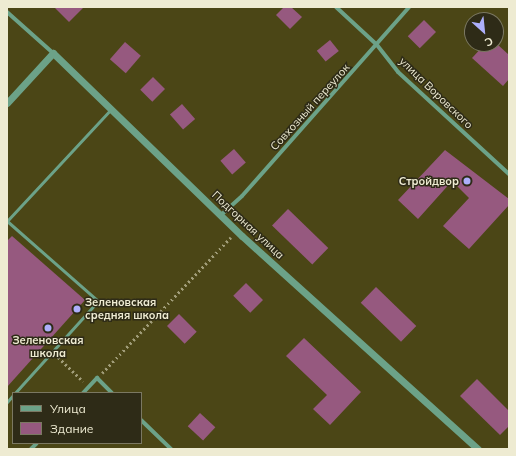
<!DOCTYPE html>
<meta charset="utf-8">
<style>
body{margin:0}
#map{position:relative;width:516px;height:456px;overflow:hidden;background:#4b4616;font-family:Mulish,sans-serif}
div>[style]{position:absolute}
[style*='--x']{left:calc(var(--x)*1px);top:calc(var(--y)*1px);width:calc(var(--w)*1px);rotate:calc(var(--a)*1deg)}
.building>*{inset:0;background:#96597f;transform-origin:0 0}
.path>*{height:2.5px;margin-top:-1.25px;transform-origin:0;background:repeating-linear-gradient(90deg,#a19d79 0 2px,transparent 0 5px)}
.service>*{height:3px;margin:-1.5px;padding:0 1.5px;transform-origin:1.5px;border-radius:1.5px;background:#6ca288}
.minor>*{height:4px;margin:-2px;padding:0 2px;transform-origin:2px;border-radius:2px;background:#6ca288}
.tertiary>*{height:7px;margin:-3.5px;padding:0 3.5px;transform-origin:3.5px;border-radius:3.5px;background:#6ca288}
.dots>*{width:11px;height:11px;translate:-50% -50%;box-sizing:border-box;border:2px solid #2e2b17;border-radius:50%}
span{translate:-50% -50%;white-space:nowrap;text-align:center;line-height:1.15;-webkit-text-stroke:3px #2e2b17;paint-order:stroke}
.street-label{font-size:11px;color:#eeebd2}
.poi-label{font-size:11px;color:#eeebd2;font-weight:700}
.right{translate:-100% -50%;text-align:right}
.left{translate:0 -50%;text-align:left}
.frame{position:absolute;inset:0;border:8px solid #eeebd2;pointer-events:none}
.legend{position:absolute;left:12px;top:392px;width:130px;height:52px;box-sizing:border-box;background:#2e2b17;border:1px solid #7b7862;margin:0;padding:5px 7px;list-style:none;font-size:12px;color:#eeebd2}
.legend li{display:flex;align-items:center;gap:8px;height:20px}
.legend b{width:20px;border:1px solid #7b7862}
.north{position:absolute;left:464px;top:12px;width:40px;height:40px;box-sizing:border-box;background:#2e2b17;border:1px solid #7b7862;border-radius:50%;rotate:153deg;font-size:11px;font-weight:700;line-height:16px;text-align:center;color:#eeebd2}
.north::after{content:'';display:block;margin:auto;width:14px;height:18px;background:#adaffb;clip-path:polygon(50% 0,100% 100%,50% 72%,0 100%)}
</style>
<div id="map">
<div class="building">
<div style="clip-path:polygon(54px 7px,84px 7px,69px 22px)"></div>
<div style="clip-path:polygon(284px 7px,291px 7px,302px 17px,290px 29px,276px 15px)"></div>
<div style="left:424px;top:20px;width:17px;height:23px;rotate:45deg"></div>
<div style="left:330px;top:40px;width:14px;height:17px;rotate:51deg"></div>
<div style="left:125px;top:42px;width:21px;height:23px;rotate:41deg"></div>
<div style="clip-path:polygon(485px 44px,497px 44px,509px 55px,509px 79px,503px 86px,472px 58px)"></div>
<div style="left:153px;top:77px;width:17px;height:18px;rotate:45deg"></div>
<div style="left:182px;top:104px;width:20px;height:16px;rotate:49deg"></div>
<div style="left:234px;top:149px;width:18px;height:18px;rotate:49deg"></div>
<div style="clip-path:polygon(445px 150px,509px 199px,509px 205px,469px 249px,443px 226px,469px 198px,452px 181px,418px 219px,398px 200px)"></div>
<div style="left:288px;top:209px;width:56px;height:23px;rotate:44deg"></div>
<div style="clip-path:polygon(12px 236px,85px 300px,7px 387px,7px 241px)"></div>
<div style="left:246px;top:283px;width:24px;height:18px;rotate:45deg"></div>
<div style="left:376px;top:287px;width:56px;height:22px;rotate:44deg"></div>
<div style="left:179px;top:314px;width:25px;height:17px;rotate:45deg"></div>
<div style="clip-path:polygon(304px 338px,361px 392px,330px 425px,313px 409px,327px 395px,286px 356px)"></div>
<div style="clip-path:polygon(477px 379px,509px 411px,509px 426px,500px 435px,460px 396px)"></div>
<div style="left:200px;top:413px;width:21px;height:18px;rotate:43deg"></div>
</div>
<div class="path">
<div style="--x:58;--y:357;--w:35;--a:44"></div>
<div style="--x:102;--y:373;--w:187;--a:-46.5"></div>
</div>
<div class="service">
<div style="--x:7;--y:221;--w:121;--a:41.3"></div>
<div style="--x:98;--y:301;--w:124;--a:132.1"></div>
<div style="--x:7;--y:221;--w:153;--a:-47.1"></div>
<div style="--x:7;--y:402;--w:9;--a:-49"></div>
</div>
<div class="minor">
<div style="--x:336;--y:7;--w:56;--a:42.8"></div>
<div style="--x:377;--y:45;--w:34;--a:52"></div>
<div style="--x:398;--y:72;--w:151;--a:42.6"></div>
<div style="--x:7;--y:12;--w:62;--a:41.7"></div>
<div style="--x:221;--y:215;--w:28;--a:-42"></div>
<div style="--x:242;--y:196;--w:252;--a:-48.5"></div>
<div style="--x:83;--y:393;--w:21;--a:-47"></div>
<div style="--x:97;--y:378;--w:21;--a:45"></div>
<div style="--x:141;--y:420;--w:42;--a:44"></div>
<div style="--x:31;--y:449;--w:8;--a:-45"></div>
</div>
<div class="tertiary">
<div style="--x:7;--y:103;--w:68;--a:-47.4"></div>
<div style="--x:53;--y:53;--w:263;--a:44.1"></div>
<div style="--x:242;--y:236;--w:318;--a:42.1"></div>
</div>
<div class="dots">
<div style="left:467px;top:181px;background:#adaffb"></div>
<div style="left:77px;top:309px;background:#adaffb"></div>
<div style="left:48px;top:328px;background:#adaffb"></div>
</div>
<div class="street-label">
<span style="left:436px;top:93px;rotate:44deg">улица Воровского</span>
<span style="left:310px;top:107px;rotate:-48deg">Совхозный переулок</span>
<span style="left:248px;top:225px;rotate:43deg">Подгорная улица</span>
</div>
<div class="poi-label">
<span class="right" style="left:459px;top:181px">Стройдвор</span>
<span class="left" style="left:85px;top:309px">Зеленовская<br>средняя школа</span>
<span style="left:48px;top:347px">Зеленовская<br>школа</span>
</div>
<div class="frame"></div>
<ul class="legend">
<li><b style="height:5px;background:#6ca288"></b>Улица</li>
<li><b style="height:11px;background:#96597f"></b>Здание</li>
</ul>
<div class="north">С</div>
</div>
